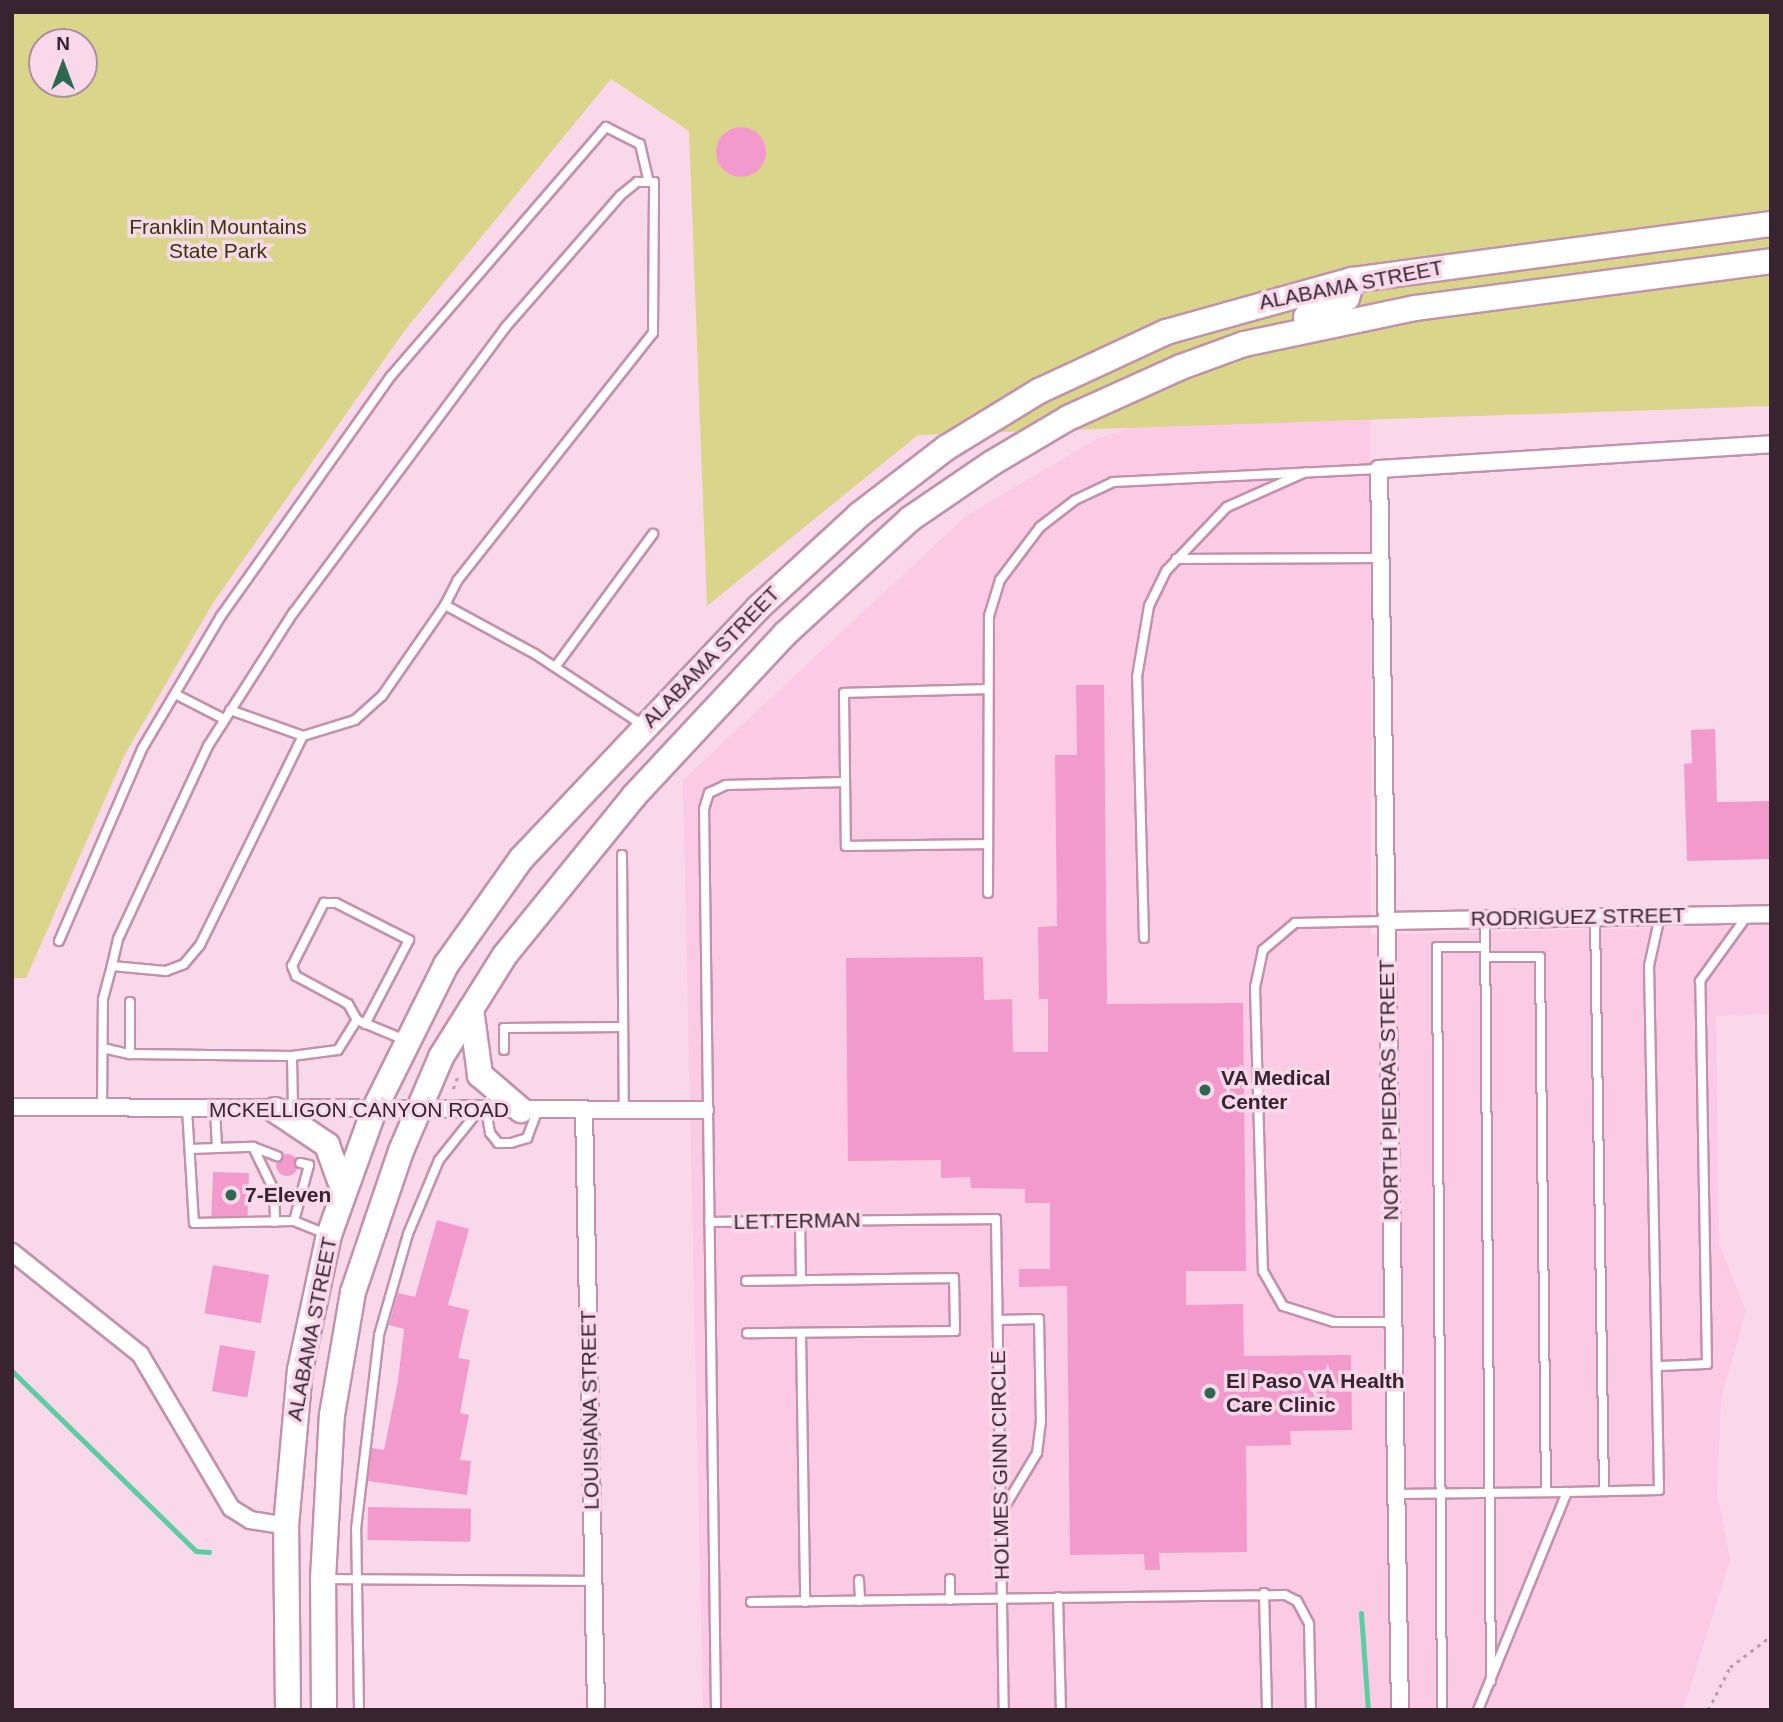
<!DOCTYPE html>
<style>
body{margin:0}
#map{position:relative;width:1783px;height:1722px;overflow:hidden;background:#f9d8ea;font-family:Arial,sans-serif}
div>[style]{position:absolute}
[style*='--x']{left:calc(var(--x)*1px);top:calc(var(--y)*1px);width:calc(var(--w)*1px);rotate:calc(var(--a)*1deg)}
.built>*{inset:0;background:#fbcae4}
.green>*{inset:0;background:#d9d58a}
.stream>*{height:5px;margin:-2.5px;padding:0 2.5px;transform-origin:2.5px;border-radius:2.5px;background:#5ccda1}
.building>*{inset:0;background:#f39acd;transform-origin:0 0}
.round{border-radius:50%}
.path>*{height:2.5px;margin-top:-1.25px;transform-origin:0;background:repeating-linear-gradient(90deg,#b99cac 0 3.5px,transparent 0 8.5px)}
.roads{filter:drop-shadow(2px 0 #c391ac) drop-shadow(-2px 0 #c391ac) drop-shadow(0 2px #c391ac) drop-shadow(0 -2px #c391ac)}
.lane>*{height:8px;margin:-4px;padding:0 4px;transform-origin:4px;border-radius:4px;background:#fff}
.street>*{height:16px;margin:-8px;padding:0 8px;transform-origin:8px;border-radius:8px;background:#fff}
.primary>*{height:24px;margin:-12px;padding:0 12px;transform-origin:12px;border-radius:12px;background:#fff}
.dots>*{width:19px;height:19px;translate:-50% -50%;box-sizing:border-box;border:4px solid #f9d8ea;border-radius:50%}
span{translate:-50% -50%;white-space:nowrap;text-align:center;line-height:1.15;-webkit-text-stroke:7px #f9d8ea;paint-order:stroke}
.park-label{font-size:21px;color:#3a370b}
.street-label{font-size:21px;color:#38242f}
.poi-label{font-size:21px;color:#38242f;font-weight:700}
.left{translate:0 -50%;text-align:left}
.frame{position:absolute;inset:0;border:14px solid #38242f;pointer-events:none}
.north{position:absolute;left:28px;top:28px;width:70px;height:70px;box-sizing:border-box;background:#f9d8ea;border:2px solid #ac909f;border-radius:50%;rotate:0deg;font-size:19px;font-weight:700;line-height:28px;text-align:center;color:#38242f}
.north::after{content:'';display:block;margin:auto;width:24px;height:32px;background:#2e6851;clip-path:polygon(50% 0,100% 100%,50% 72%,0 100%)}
</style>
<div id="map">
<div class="built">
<div style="clip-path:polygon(1370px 372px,1371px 935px,1771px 925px,1771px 1014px,1716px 1016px,1719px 1245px,1746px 1310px,1721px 1399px,1717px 1492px,1730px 1560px,1683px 1710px,703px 1710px,683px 780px,966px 516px,1095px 440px,1263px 378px)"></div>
</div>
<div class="green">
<div style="clip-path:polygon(evenodd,12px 12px,1771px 12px,1771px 406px,918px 435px,707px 606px,689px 131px,611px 79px,405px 330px,213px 603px,125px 754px,26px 978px,12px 978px,12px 12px,42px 42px,84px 42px,84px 84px,42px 84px,42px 42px)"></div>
</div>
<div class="stream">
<div style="--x:12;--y:1371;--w:257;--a:44.4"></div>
<div style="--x:196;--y:1551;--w:13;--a:4"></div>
<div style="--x:1361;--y:1613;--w:97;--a:85.9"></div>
</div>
<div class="building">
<div class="round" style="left:716px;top:127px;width:50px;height:50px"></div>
<div style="clip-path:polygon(1076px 685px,1104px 685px,1107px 1004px,1243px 1003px,1246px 1271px,1186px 1271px,1186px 1305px,1243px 1304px,1244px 1356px,1351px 1355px,1352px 1430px,1290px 1431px,1291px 1445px,1246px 1446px,1247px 1552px,1159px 1553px,1160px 1570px,1145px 1570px,1144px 1554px,1070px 1555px,1067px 1286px,1019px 1287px,1019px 1269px,1050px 1269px,1050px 1203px,1025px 1203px,1025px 1189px,971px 1188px,970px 1177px,941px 1178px,941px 1160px,848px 1161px,846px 958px,983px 957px,984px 1000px,1012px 999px,1013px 1052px,1048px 1052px,1048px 999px,1039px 999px,1038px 927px,1057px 926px,1055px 755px,1077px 755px)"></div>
<div style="clip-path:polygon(1715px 729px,1717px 802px,1771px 801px,1771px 859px,1687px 861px,1684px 764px,1692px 763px,1691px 730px)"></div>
<div class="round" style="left:276px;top:1154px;width:22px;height:22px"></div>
<div style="left:213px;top:1172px;width:36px;height:44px;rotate:2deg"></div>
<div style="clip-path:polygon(437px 1220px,469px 1229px,448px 1305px,469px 1310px,458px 1358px,470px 1360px,460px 1413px,469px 1415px,460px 1460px,471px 1461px,467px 1495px,368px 1481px,372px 1448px,384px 1450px,398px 1381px,404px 1329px,389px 1325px,398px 1293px,415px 1297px)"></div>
<div style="left:213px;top:1265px;width:57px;height:49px;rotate:10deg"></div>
<div style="left:220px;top:1345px;width:36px;height:47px;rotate:10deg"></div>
<div style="left:368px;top:1507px;width:103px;height:33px;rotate:1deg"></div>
</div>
<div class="path">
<div style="--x:453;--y:1089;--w:15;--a:-70"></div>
<div style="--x:1708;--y:1710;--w:48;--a:-62.9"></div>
<div style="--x:1730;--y:1667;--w:51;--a:-37.1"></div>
</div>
<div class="roads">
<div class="lane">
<div style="--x:1176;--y:559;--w:204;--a:-0.3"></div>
<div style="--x:445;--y:605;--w:27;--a:-63"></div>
<div style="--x:457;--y:581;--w:316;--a:-51.7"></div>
<div style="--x:653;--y:333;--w:151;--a:-89.6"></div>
<div style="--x:654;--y:182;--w:17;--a:180"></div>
<div style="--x:637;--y:182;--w:22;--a:141"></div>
<div style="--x:620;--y:196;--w:175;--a:131.1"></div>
<div style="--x:505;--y:328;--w:355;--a:126.6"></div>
<div style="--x:293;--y:613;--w:158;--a:122.6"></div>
<div style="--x:208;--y:746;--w:213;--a:115"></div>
<div style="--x:118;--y:939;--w:28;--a:103"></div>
<div style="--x:112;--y:966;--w:54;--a:5.3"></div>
<div style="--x:166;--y:971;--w:19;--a:-21"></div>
<div style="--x:184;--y:964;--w:25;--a:-50"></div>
<div style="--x:200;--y:945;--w:233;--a:-63.8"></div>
<div style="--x:303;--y:736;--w:54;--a:-17.1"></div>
<div style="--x:355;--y:720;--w:36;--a:-42"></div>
<div style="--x:382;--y:696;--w:111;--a:-55.3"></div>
<div style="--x:445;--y:605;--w:102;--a:28.6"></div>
<div style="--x:535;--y:654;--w:131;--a:33.4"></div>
<div style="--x:556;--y:666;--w:164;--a:-53.7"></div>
<div style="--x:987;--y:689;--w:143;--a:178.4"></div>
<div style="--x:844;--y:693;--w:153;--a:89.3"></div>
<div style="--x:846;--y:846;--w:142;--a:-0.8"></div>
<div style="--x:177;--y:695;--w:53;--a:27.1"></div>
<div style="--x:230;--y:710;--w:77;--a:19.6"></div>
<div style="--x:622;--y:855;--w:255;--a:89.6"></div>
<div style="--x:988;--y:893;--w:277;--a:-89.8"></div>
<div style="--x:989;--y:616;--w:38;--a:-73"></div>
<div style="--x:1000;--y:580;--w:66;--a:-53"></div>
<div style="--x:1040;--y:527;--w:44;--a:-37.6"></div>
<div style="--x:1075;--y:500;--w:42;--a:-25.3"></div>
<div style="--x:1113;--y:482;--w:266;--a:-2.8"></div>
<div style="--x:1595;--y:917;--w:574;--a:89.1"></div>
<div style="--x:1485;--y:920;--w:761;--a:89.55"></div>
<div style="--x:1385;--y:921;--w:90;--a:178.7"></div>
<div style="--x:1295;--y:923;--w:42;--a:139.8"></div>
<div style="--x:1263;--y:950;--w:38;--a:102"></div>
<div style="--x:1255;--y:987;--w:284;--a:88.4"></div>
<div style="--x:1263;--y:1271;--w:40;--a:60.3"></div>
<div style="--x:1283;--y:1306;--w:53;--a:17.4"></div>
<div style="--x:1334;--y:1322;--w:60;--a:0"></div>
<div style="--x:1144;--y:938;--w:261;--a:-91.5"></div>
<div style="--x:1137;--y:677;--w:72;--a:-80.4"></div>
<div style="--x:1149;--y:606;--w:39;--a:-64"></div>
<div style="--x:1166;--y:571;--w:88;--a:-46.4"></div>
<div style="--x:1227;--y:507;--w:86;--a:-23.9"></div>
<div style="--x:59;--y:941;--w:209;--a:-66.6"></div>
<div style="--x:142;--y:749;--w:155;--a:-59.3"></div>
<div style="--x:221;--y:616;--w:294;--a:-54.7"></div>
<div style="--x:391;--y:376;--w:329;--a:-49.2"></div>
<div style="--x:606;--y:127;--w:38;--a:27"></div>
<div style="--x:640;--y:144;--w:36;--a:77"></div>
<div style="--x:1485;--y:957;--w:55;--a:0"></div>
<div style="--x:1540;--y:957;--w:535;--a:89.36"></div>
<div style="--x:130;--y:1002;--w:52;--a:90"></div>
<div style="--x:130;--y:1054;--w:162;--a:0.7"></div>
<div style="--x:292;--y:1056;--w:54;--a:88.9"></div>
<div style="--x:357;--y:1020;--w:18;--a:-119"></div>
<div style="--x:348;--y:1004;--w:59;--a:-151.7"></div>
<div style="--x:296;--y:976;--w:11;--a:-112"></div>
<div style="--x:292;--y:966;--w:71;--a:-63.1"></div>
<div style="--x:324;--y:903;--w:12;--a:0"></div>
<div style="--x:336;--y:903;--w:82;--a:26.9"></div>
<div style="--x:409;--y:940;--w:95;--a:117.6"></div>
<div style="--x:103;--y:1048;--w:28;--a:13"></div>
<div style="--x:504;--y:1050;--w:22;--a:-90"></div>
<div style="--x:504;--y:1028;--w:119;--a:-0.5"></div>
<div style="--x:292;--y:1056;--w:46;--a:-7.4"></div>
<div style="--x:338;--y:1050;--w:36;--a:-58"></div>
<div style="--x:357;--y:1020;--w:52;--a:22.6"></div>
<div style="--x:102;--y:1108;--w:109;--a:-89.5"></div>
<div style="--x:103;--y:999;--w:34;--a:-75"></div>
<div style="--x:187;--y:1109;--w:114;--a:86.5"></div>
<div style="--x:194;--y:1223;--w:100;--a:-1.1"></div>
<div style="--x:294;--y:1221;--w:35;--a:22"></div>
<div style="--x:215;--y:1109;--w:39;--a:87"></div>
<div style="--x:217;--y:1148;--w:36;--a:-2"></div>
<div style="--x:253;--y:1147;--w:26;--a:21"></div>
<div style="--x:486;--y:1110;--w:23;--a:80"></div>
<div style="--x:490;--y:1133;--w:13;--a:51"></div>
<div style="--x:498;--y:1143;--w:13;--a:0"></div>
<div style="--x:511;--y:1143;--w:17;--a:-17"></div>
<div style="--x:527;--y:1138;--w:30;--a:-69"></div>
<div style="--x:253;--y:1147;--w:48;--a:64"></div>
<div style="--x:274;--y:1190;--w:32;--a:88"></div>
<div style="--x:190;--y:1149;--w:27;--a:-2"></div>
<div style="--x:294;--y:1221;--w:58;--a:-75"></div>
<div style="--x:309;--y:1165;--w:9;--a:-167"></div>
<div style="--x:800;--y:1221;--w:59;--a:89"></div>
<div style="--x:709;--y:1222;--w:287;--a:-0.6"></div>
<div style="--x:996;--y:1219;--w:491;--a:89.1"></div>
<div style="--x:746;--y:1281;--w:208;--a:-0.8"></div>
<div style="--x:954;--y:1278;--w:53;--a:88.9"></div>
<div style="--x:955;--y:1331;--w:208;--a:179.4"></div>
<div style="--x:998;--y:1320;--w:41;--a:-1.4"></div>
<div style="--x:1039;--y:1319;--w:102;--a:88.9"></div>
<div style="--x:1041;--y:1421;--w:32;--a:97"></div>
<div style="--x:1037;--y:1453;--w:70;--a:121"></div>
<div style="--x:801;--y:1333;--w:269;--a:89.1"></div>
<div style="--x:1658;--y:1366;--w:49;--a:-2.3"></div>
<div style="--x:1707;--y:1364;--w:383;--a:-91"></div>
<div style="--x:1700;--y:981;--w:80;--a:-54.1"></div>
<div style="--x:1567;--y:1492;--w:92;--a:-1.2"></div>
<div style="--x:1659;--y:1490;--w:524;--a:-91.09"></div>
<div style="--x:1649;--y:966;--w:51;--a:-77.6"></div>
<div style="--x:1397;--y:1494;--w:170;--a:-0.7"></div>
<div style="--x:1567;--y:1492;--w:235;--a:112.2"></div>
<div style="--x:325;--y:1579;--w:269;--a:0.4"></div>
<div style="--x:950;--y:1579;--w:21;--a:90"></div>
<div style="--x:859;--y:1580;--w:21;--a:87"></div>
<div style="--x:1264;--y:1593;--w:117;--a:88.5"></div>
<div style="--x:1058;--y:1597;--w:113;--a:88.5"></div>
<div style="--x:751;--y:1602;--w:534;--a:-0.75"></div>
<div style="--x:1285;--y:1595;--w:13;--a:27"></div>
<div style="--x:1297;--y:1601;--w:26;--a:62"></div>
<div style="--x:1309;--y:1624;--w:86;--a:88.7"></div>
<div style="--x:359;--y:1710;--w:181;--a:-90.9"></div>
<div style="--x:356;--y:1529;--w:195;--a:-83.2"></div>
<div style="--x:379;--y:1335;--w:105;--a:-74"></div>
<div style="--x:408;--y:1234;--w:80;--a:-67.3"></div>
<div style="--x:439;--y:1160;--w:64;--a:-51.3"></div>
<div style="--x:716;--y:1710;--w:901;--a:-90.76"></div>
<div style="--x:704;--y:809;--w:17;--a:-73"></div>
<div style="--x:709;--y:793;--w:19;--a:-25"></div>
<div style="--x:726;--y:785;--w:119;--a:-1.4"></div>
<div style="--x:1442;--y:1710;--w:763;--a:-90.38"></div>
<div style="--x:1437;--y:947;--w:48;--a:0"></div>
</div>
<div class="street">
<div style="--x:1385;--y:921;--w:386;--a:-1"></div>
<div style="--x:12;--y:1107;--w:693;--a:0.25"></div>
<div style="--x:584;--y:1110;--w:600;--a:88.85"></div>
<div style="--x:12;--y:1252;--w:164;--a:38.6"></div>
<div style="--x:140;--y:1354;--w:179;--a:59.4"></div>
<div style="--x:231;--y:1508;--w:22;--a:32"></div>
<div style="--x:250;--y:1520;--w:36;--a:9"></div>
<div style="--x:1400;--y:1710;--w:1241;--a:-90.97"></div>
<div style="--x:1379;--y:469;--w:393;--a:-3.6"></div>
</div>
<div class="primary">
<div style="--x:1306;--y:317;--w:45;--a:-24.9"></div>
<div style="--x:1347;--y:298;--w:19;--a:-74"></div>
<div style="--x:471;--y:1009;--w:67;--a:82.2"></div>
<div style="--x:480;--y:1075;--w:54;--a:40.5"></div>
<div style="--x:275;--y:1110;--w:63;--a:33.9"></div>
<div style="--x:327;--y:1145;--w:47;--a:70"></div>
<div style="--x:288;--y:1710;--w:184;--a:-90.6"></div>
<div style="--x:286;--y:1526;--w:157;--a:-84.9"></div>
<div style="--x:300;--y:1370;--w:138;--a:-77.9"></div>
<div style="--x:329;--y:1235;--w:133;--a:-70.2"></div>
<div style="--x:374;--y:1110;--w:162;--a:-63.6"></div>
<div style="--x:446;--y:965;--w:130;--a:-54.7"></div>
<div style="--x:521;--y:859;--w:345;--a:-46.6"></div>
<div style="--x:758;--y:608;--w:137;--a:-42.6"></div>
<div style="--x:859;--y:515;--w:110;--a:-37.6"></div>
<div style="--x:946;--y:448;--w:109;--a:-31.5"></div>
<div style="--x:1039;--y:391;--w:140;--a:-24.9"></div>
<div style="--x:1166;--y:332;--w:193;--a:-15.6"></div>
<div style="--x:1352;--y:280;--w:423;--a:-7.6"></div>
<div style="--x:324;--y:1710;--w:131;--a:-90.4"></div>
<div style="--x:323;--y:1579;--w:164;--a:-86.9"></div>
<div style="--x:332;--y:1415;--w:125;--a:-80.3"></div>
<div style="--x:353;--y:1292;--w:149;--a:-71.2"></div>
<div style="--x:401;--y:1151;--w:102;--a:-66.9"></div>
<div style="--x:441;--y:1057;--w:120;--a:-57.9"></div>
<div style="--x:505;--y:955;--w:205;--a:-50.9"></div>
<div style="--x:634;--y:796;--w:221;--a:-47"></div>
<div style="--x:785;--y:634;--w:170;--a:-42.6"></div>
<div style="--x:910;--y:519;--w:99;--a:-34.3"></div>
<div style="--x:992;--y:463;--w:88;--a:-30.6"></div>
<div style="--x:1068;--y:418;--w:124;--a:-24.3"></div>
<div style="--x:1181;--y:367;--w:67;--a:-20.1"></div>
<div style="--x:1244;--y:344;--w:175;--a:-11.9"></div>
<div style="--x:1415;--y:308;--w:359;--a:-7.5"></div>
</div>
</div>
<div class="dots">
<div style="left:1205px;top:1090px;background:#2e6851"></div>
<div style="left:231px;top:1195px;background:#2e6851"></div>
<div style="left:1210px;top:1393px;background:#2e6851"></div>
</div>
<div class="park-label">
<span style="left:218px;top:239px">Franklin Mountains<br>State Park</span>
</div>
<div class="street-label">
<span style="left:1351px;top:285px;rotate:-11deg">ALABAMA STREET</span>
<span style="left:711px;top:657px;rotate:-46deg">ALABAMA STREET</span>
<span style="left:1578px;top:917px;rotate:-1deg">RODRIGUEZ STREET</span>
<span style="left:1389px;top:1090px;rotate:-91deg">NORTH PIEDRAS STREET</span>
<span style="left:359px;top:1110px">MCKELLIGON CANYON ROAD</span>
<span style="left:797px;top:1221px;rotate:-1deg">LETTERMAN</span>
<span style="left:312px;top:1329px;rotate:-79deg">ALABAMA STREET</span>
<span style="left:590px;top:1410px;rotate:-91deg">LOUISIANA STREET</span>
<span style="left:1000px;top:1465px;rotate:-91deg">HOLMES GINN CIRCLE</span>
</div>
<div class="poi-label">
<span class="left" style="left:1221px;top:1090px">VA Medical<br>Center</span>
<span class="left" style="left:245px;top:1195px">7-Eleven</span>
<span class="left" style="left:1226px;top:1393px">El Paso VA Health<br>Care Clinic</span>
</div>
<div class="frame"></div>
<div class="north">N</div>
</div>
